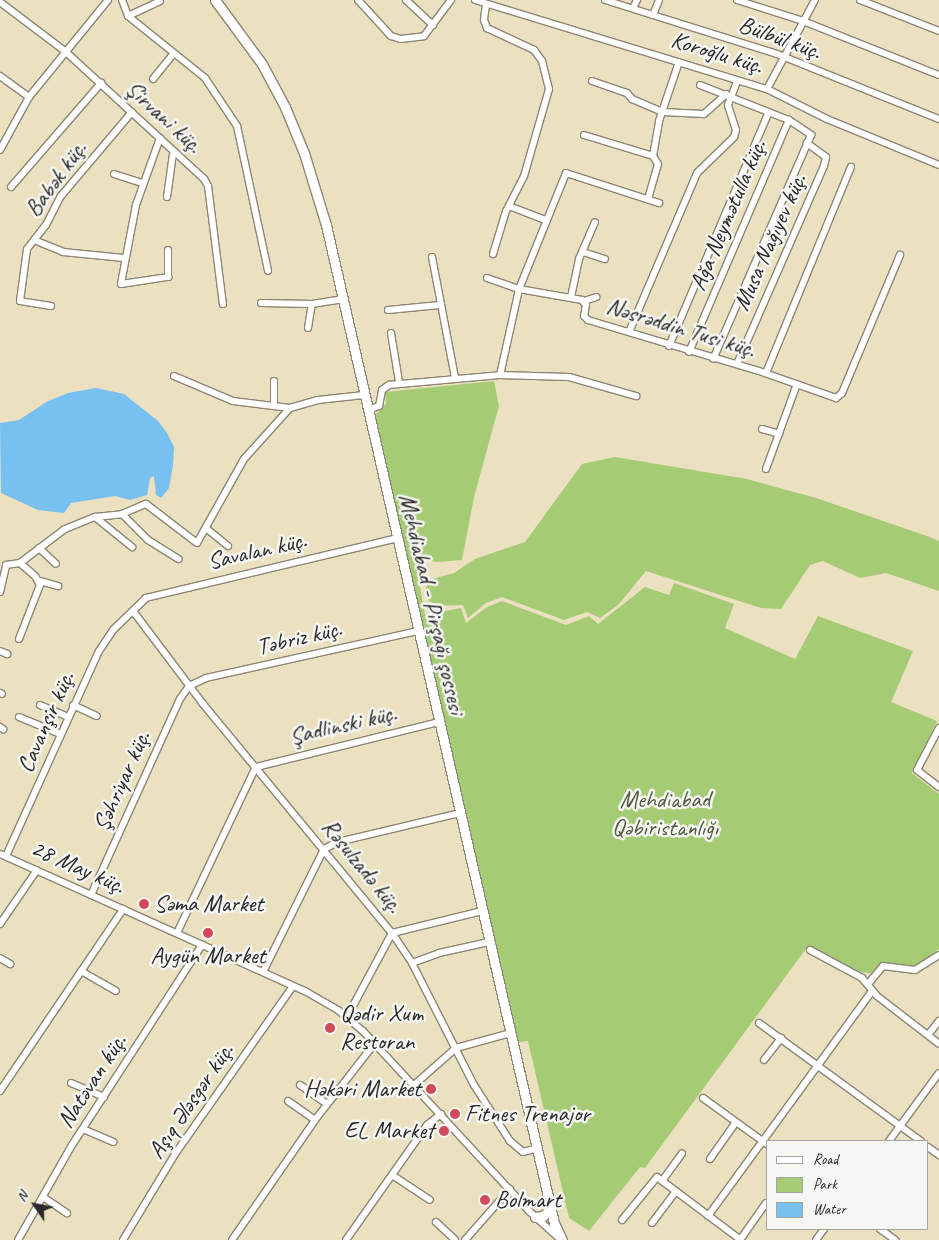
<!DOCTYPE html>
<meta charset="utf-8">
<style>
body{margin:0}
#map{position:relative;width:939px;height:1240px;overflow:hidden;background:#ebe0bf;font-family:Caveat,sans-serif}
div>[style]{position:absolute}
[style*='--x']{left:calc(var(--x)*1px);top:calc(var(--y)*1px);width:calc(var(--w)*1px);rotate:calc(var(--a)*1deg)}
.green>*{inset:0;background:#a6cb75}
.water>*{inset:0;background:#78c0f0}
.roads{filter:drop-shadow(1px 0 #8b8675) drop-shadow(-1px 0 #8b8675) drop-shadow(0 1px #8b8675) drop-shadow(0 -1px #8b8675)}
.minor>*{height:6px;margin:-3px;padding:0 3px;transform-origin:3px;border-radius:3px;background:#fff}
.major>*{height:9px;margin:-4.5px;padding:0 4.5px;transform-origin:4.5px;border-radius:4.5px;background:#fff}
.dots>*{width:14px;height:14px;translate:-50% -50%;box-sizing:border-box;border:2px solid #f6f6f2;border-radius:50%}
span{translate:-50% -50%;white-space:nowrap;text-align:center;line-height:1.15;-webkit-text-stroke:5px #f6f6f2;paint-order:stroke}
.street-label{font-size:24px;color:#2b2b2b}
.park-label{font-size:24px;color:#505b41}
.poi-label{font-size:24px;color:#2b2b2b}
.left{translate:0 -50%;text-align:left}
.right{translate:-100% -50%;text-align:right}
.legend{position:absolute;left:766px;top:1140px;width:162px;height:90px;box-sizing:border-box;background:#f6f6f2;border:1px solid #a5a5a2;margin:0;padding:6px 9px;list-style:none;font-size:15px;color:#2b2b2b}
.legend li{display:flex;align-items:center;gap:10px;height:25px}
.legend b{width:25px;border:1px solid #a5a5a2}
.north{position:absolute;left:10px;top:1180px;width:50px;height:50px;-webkit-text-stroke:4px #f6f6f2;paint-order:stroke;rotate:303deg;font-size:14px;font-weight:700;line-height:20px;text-align:center;color:#2b2b2b}
.north::after{content:'';display:block;margin:auto;width:18px;height:22px;background:#2b2b2b;clip-path:polygon(50% 0,100% 100%,50% 72%,0 100%)}
</style>
<div id="map">
<div class="green">
<div style="clip-path:polygon(494px 381px,499px 406px,474px 497px,462px 560px,438px 562px,415px 559px,425px 615px,461px 608px,466px 623px,487px 607px,502px 601px,566px 625px,589px 616px,598px 624px,645px 587px,669px 595px,674px 583px,734px 604px,725px 628px,795px 659px,818px 616px,913px 651px,891px 702px,937px 721px,912px 773px,939px 794px,939px 949px,916px 966px,881px 962px,874px 974px,860px 972px,808px 946px,645px 1168px,640px 1167px,589px 1231px,569px 1218px,528px 1041px,518px 1042px,375px 415px,386px 404px,385px 392px)"></div>
<div style="clip-path:polygon(615px 457px,747px 479px,816px 498px,927px 536px,939px 541px,939px 591px,886px 573px,860px 578px,823px 561px,810px 565px,781px 609px,761px 608px,646px 571px,618px 605px,600px 618px,587px 612px,564px 620px,502px 597px,486px 603px,468px 618px,463px 605px,431px 606px,425px 592px,428px 580px,454px 573px,475px 559px,525px 542px,582px 464px)"></div>
</div>
<div class="water">
<div style="clip-path:polygon(96px 388px,124px 394px,158px 421px,167px 433px,174px 447px,173px 465px,169px 488px,161px 498px,156px 495px,154px 476px,150px 478px,147px 495px,130px 500px,115px 496px,71px 503px,64px 513px,38px 510px,1px 493px,0 423px,19px 420px,48px 401px,68px 393px)"></div>
</div>
<div class="roads">
<div class="minor">
<div style="--x:122;--y:0;--w:17;--a:69"></div>
<div style="--x:128;--y:16;--w:99;--a:38.8"></div>
<div style="--x:205;--y:78;--w:58;--a:56.3"></div>
<div style="--x:237;--y:126;--w:148;--a:77.9"></div>
<div style="--x:358;--y:0;--w:49;--a:47.5"></div>
<div style="--x:391;--y:36;--w:10;--a:17"></div>
<div style="--x:401;--y:39;--w:23;--a:-7"></div>
<div style="--x:424;--y:36;--w:45;--a:-53.1"></div>
<div style="--x:406;--y:0;--w:37;--a:43"></div>
<div style="--x:475;--y:0;--w:305;--a:17"></div>
<div style="--x:767;--y:89;--w:67;--a:26.6"></div>
<div style="--x:827;--y:119;--w:121;--a:22.3"></div>
<div style="--x:605;--y:0;--w:180;--a:17.4"></div>
<div style="--x:777;--y:54;--w:175;--a:21.9"></div>
<div style="--x:737;--y:0;--w:69;--a:17.7"></div>
<div style="--x:803;--y:21;--w:146;--a:21.7"></div>
<div style="--x:860;--y:0;--w:85;--a:21.4"></div>
<div style="--x:0;--y:2;--w:83;--a:37.1"></div>
<div style="--x:66;--y:52;--w:188;--a:42.6"></div>
<div style="--x:204;--y:179;--w:8;--a:60"></div>
<div style="--x:208;--y:186;--w:119;--a:82.8"></div>
<div style="--x:486;--y:5;--w:15;--a:98"></div>
<div style="--x:484;--y:20;--w:9;--a:69"></div>
<div style="--x:487;--y:28;--w:52;--a:25.1"></div>
<div style="--x:534;--y:50;--w:14;--a:54"></div>
<div style="--x:542;--y:61;--w:29;--a:76"></div>
<div style="--x:549;--y:89;--w:91;--a:106"></div>
<div style="--x:524;--y:176;--w:39;--a:117"></div>
<div style="--x:506;--y:211;--w:45;--a:106.8"></div>
<div style="--x:633;--y:8;--w:9;--a:-63"></div>
<div style="--x:653;--y:15;--w:16;--a:-68"></div>
<div style="--x:128;--y:16;--w:35;--a:-25"></div>
<div style="--x:0;--y:76;--w:36;--a:36"></div>
<div style="--x:153;--y:79;--w:32;--a:-51"></div>
<div style="--x:592;--y:81;--w:37;--a:19"></div>
<div style="--x:627;--y:93;--w:8;--a:50"></div>
<div style="--x:632;--y:99;--w:33;--a:23"></div>
<div style="--x:662;--y:112;--w:42;--a:2.7"></div>
<div style="--x:704;--y:114;--w:30;--a:-42"></div>
<div style="--x:700;--y:85;--w:96;--a:21.5"></div>
<div style="--x:789;--y:120;--w:27;--a:34"></div>
<div style="--x:811;--y:135;--w:244;--a:113.6"></div>
<div style="--x:767;--y:89;--w:101;--a:-61.7"></div>
<div style="--x:584;--y:135;--w:72;--a:16.9"></div>
<div style="--x:160;--y:138;--w:71;--a:109.7"></div>
<div style="--x:136;--y:205;--w:80;--a:100.8"></div>
<div style="--x:121;--y:284;--w:48;--a:-8.5"></div>
<div style="--x:168;--y:277;--w:27;--a:-90"></div>
<div style="--x:0;--y:150;--w:60;--a:-61.3"></div>
<div style="--x:29;--y:97;--w:125;--a:-50.8"></div>
<div style="--x:114;--y:174;--w:29;--a:18"></div>
<div style="--x:11;--y:187;--w:138;--a:-49.1"></div>
<div style="--x:167;--y:197;--w:43;--a:-82.1"></div>
<div style="--x:648;--y:199;--w:36;--a:-74"></div>
<div style="--x:658;--y:164;--w:9;--a:-122"></div>
<div style="--x:653;--y:156;--w:36;--a:-80"></div>
<div style="--x:659;--y:121;--w:62;--a:-71.3"></div>
<div style="--x:509;--y:206;--w:40;--a:21"></div>
<div style="--x:34;--y:240;--w:31;--a:22"></div>
<div style="--x:63;--y:252;--w:61;--a:5.6"></div>
<div style="--x:583;--y:252;--w:23;--a:18"></div>
<div style="--x:432;--y:257;--w:123;--a:79.2"></div>
<div style="--x:487;--y:278;--w:34;--a:19"></div>
<div style="--x:519;--y:289;--w:125;--a:-67.9"></div>
<div style="--x:566;--y:173;--w:98;--a:17.9"></div>
<div style="--x:571;--y:297;--w:39;--a:-78"></div>
<div style="--x:579;--y:259;--w:40;--a:-66.6"></div>
<div style="--x:584;--y:301;--w:13;--a:-18"></div>
<div style="--x:261;--y:303;--w:51;--a:1.1"></div>
<div style="--x:312;--y:304;--w:32;--a:-9"></div>
<div style="--x:51;--y:306;--w:31;--a:-171"></div>
<div style="--x:20;--y:301;--w:52;--a:-82.3"></div>
<div style="--x:27;--y:249;--w:31;--a:-52"></div>
<div style="--x:46;--y:225;--w:33;--a:-63"></div>
<div style="--x:61;--y:196;--w:110;--a:-49.8"></div>
<div style="--x:388;--y:310;--w:52;--a:-5.5"></div>
<div style="--x:308;--y:328;--w:24;--a:-81"></div>
<div style="--x:629;--y:332;--w:173;--a:-66.8"></div>
<div style="--x:697;--y:173;--w:52;--a:-44.2"></div>
<div style="--x:734;--y:137;--w:7;--a:-74"></div>
<div style="--x:736;--y:130;--w:26;--a:-108"></div>
<div style="--x:728;--y:105;--w:26;--a:-69"></div>
<div style="--x:391;--y:333;--w:50;--a:80.7"></div>
<div style="--x:669;--y:346;--w:254;--a:-66.9"></div>
<div style="--x:689;--y:352;--w:253;--a:-66.7"></div>
<div style="--x:737;--y:364;--w:216;--a:-66.3"></div>
<div style="--x:824;--y:166;--w:9;--a:-77"></div>
<div style="--x:826;--y:157;--w:24;--a:-144"></div>
<div style="--x:766;--y:373;--w:223;--a:-67.6"></div>
<div style="--x:500;--y:375;--w:69;--a:1.7"></div>
<div style="--x:569;--y:377;--w:70;--a:15.8"></div>
<div style="--x:174;--y:376;--w:64;--a:23"></div>
<div style="--x:233;--y:401;--w:57;--a:7"></div>
<div style="--x:274;--y:381;--w:25;--a:90"></div>
<div style="--x:368;--y:410;--w:12;--a:-20"></div>
<div style="--x:379;--y:406;--w:16;--a:-79"></div>
<div style="--x:382;--y:390;--w:9;--a:-36"></div>
<div style="--x:389;--y:385;--w:111;--a:-5.1"></div>
<div style="--x:500;--y:375;--w:88;--a:-77.5"></div>
<div style="--x:519;--y:289;--w:64;--a:9.9"></div>
<div style="--x:582;--y:300;--w:6;--a:51"></div>
<div style="--x:586;--y:305;--w:11;--a:100"></div>
<div style="--x:584;--y:316;--w:6;--a:45"></div>
<div style="--x:588;--y:320;--w:178;--a:16.6"></div>
<div style="--x:759;--y:371;--w:82;--a:19.3"></div>
<div style="--x:836;--y:398;--w:8;--a:-40"></div>
<div style="--x:842;--y:393;--w:150;--a:-67.2"></div>
<div style="--x:762;--y:429;--w:18;--a:16"></div>
<div style="--x:766;--y:469;--w:90;--a:-70"></div>
<div style="--x:122;--y:514;--w:37;--a:45"></div>
<div style="--x:148;--y:540;--w:36;--a:32"></div>
<div style="--x:95;--y:517;--w:48;--a:39"></div>
<div style="--x:207;--y:529;--w:27;--a:39"></div>
<div style="--x:39;--y:548;--w:23;--a:43"></div>
<div style="--x:40;--y:581;--w:19;--a:16"></div>
<div style="--x:0;--y:592;--w:28;--a:-77"></div>
<div style="--x:6;--y:565;--w:14;--a:-8"></div>
<div style="--x:20;--y:563;--w:56;--a:-37.1"></div>
<div style="--x:65;--y:529;--w:32;--a:-22"></div>
<div style="--x:95;--y:517;--w:27;--a:-6"></div>
<div style="--x:122;--y:514;--w:26;--a:-23"></div>
<div style="--x:146;--y:504;--w:64;--a:37.4"></div>
<div style="--x:197;--y:543;--w:96;--a:-60.8"></div>
<div style="--x:244;--y:459;--w:69;--a:-48"></div>
<div style="--x:290;--y:408;--w:29;--a:-16"></div>
<div style="--x:318;--y:400;--w:46;--a:-6.2"></div>
<div style="--x:133;--y:611;--w:116;--a:53"></div>
<div style="--x:203;--y:704;--w:297;--a:50.5"></div>
<div style="--x:392;--y:933;--w:36;--a:56"></div>
<div style="--x:412;--y:963;--w:137;--a:63.1"></div>
<div style="--x:474;--y:1085;--w:67;--a:57.3"></div>
<div style="--x:510;--y:1141;--w:17;--a:40"></div>
<div style="--x:523;--y:1152;--w:16;--a:-15"></div>
<div style="--x:19;--y:639;--w:58;--a:-68.7"></div>
<div style="--x:40;--y:585;--w:10;--a:-119"></div>
<div style="--x:35;--y:576;--w:20;--a:-139"></div>
<div style="--x:0;--y:651;--w:8;--a:23"></div>
<div style="--x:0;--y:693;--w:2;--a:27"></div>
<div style="--x:40;--y:705;--w:30;--a:23"></div>
<div style="--x:73;--y:705;--w:26;--a:25"></div>
<div style="--x:19;--y:717;--w:44;--a:22.5"></div>
<div style="--x:0;--y:727;--w:4;--a:34"></div>
<div style="--x:939;--y:728;--w:47;--a:117.6"></div>
<div style="--x:917;--y:770;--w:28;--a:38"></div>
<div style="--x:0;--y:854;--w:334;--a:24.2"></div>
<div style="--x:305;--y:991;--w:39;--a:30"></div>
<div style="--x:339;--y:1011;--w:31;--a:40"></div>
<div style="--x:363;--y:1031;--w:245;--a:47.3"></div>
<div style="--x:529;--y:1211;--w:43;--a:42.2"></div>
<div style="--x:6;--y:856;--w:225;--a:-65.6"></div>
<div style="--x:99;--y:651;--w:25;--a:-56"></div>
<div style="--x:113;--y:630;--w:46;--a:-44.1"></div>
<div style="--x:146;--y:598;--w:258;--a:-13.4"></div>
<div style="--x:91;--y:895;--w:215;--a:-65.6"></div>
<div style="--x:180;--y:699;--w:16;--a:-55"></div>
<div style="--x:189;--y:686;--w:19;--a:-25"></div>
<div style="--x:206;--y:678;--w:217;--a:-12.5"></div>
<div style="--x:0;--y:924;--w:65;--a:-55.6"></div>
<div style="--x:177;--y:933;--w:184;--a:-64.6"></div>
<div style="--x:256;--y:767;--w:188;--a:-13.8"></div>
<div style="--x:810;--y:950;--w:59;--a:28.3"></div>
<div style="--x:862;--y:978;--w:23;--a:50"></div>
<div style="--x:877;--y:996;--w:78;--a:37.7"></div>
<div style="--x:0;--y:958;--w:12;--a:31"></div>
<div style="--x:412;--y:963;--w:29;--a:-20"></div>
<div style="--x:439;--y:953;--w:51;--a:-12.4"></div>
<div style="--x:81;--y:971;--w:40;--a:29.7"></div>
<div style="--x:263;--y:972;--w:137;--a:-63.6"></div>
<div style="--x:324;--y:849;--w:16;--a:-27"></div>
<div style="--x:338;--y:842;--w:125;--a:-13.4"></div>
<div style="--x:868;--y:984;--w:23;--a:-50"></div>
<div style="--x:883;--y:966;--w:32;--a:7"></div>
<div style="--x:915;--y:970;--w:28;--a:-32"></div>
<div style="--x:347;--y:1017;--w:95;--a:-61.8"></div>
<div style="--x:392;--y:933;--w:93;--a:-13.7"></div>
<div style="--x:759;--y:1023;--w:200;--a:36.1"></div>
<div style="--x:928;--y:1035;--w:18;--a:-52"></div>
<div style="--x:764;--y:1060;--w:28;--a:-52"></div>
<div style="--x:71;--y:1083;--w:36;--a:23"></div>
<div style="--x:300;--y:1085;--w:33;--a:35"></div>
<div style="--x:414;--y:1085;--w:56;--a:-41.4"></div>
<div style="--x:456;--y:1048;--w:57;--a:-15.3"></div>
<div style="--x:0;--y:1091;--w:220;--a:-55.9"></div>
<div style="--x:703;--y:1098;--w:80;--a:35.9"></div>
<div style="--x:288;--y:1101;--w:33;--a:35"></div>
<div style="--x:83;--y:1129;--w:33;--a:23"></div>
<div style="--x:889;--y:1141;--w:84;--a:-53.7"></div>
<div style="--x:928;--y:1147;--w:14;--a:36"></div>
<div style="--x:710;--y:1159;--w:45;--a:-54.9"></div>
<div style="--x:392;--y:1175;--w:45;--a:33.3"></div>
<div style="--x:662;--y:1181;--w:34;--a:-54"></div>
<div style="--x:43;--y:1197;--w:29;--a:34"></div>
<div style="--x:708;--y:1216;--w:278;--a:-53.9"></div>
<div style="--x:622;--y:1220;--w:55;--a:-50.9"></div>
<div style="--x:657;--y:1177;--w:105;--a:36.9"></div>
<div style="--x:436;--y:1222;--w:26;--a:43"></div>
<div style="--x:652;--y:1223;--w:40;--a:-53"></div>
<div style="--x:880;--y:1229;--w:19;--a:36"></div>
<div style="--x:18;--y:1240;--w:109;--a:-60.4"></div>
<div style="--x:72;--y:1145;--w:239;--a:-57"></div>
<div style="--x:123;--y:1240;--w:100;--a:-58.8"></div>
<div style="--x:175;--y:1154;--w:205;--a:-54.9"></div>
<div style="--x:232;--y:1240;--w:146;--a:-55.3"></div>
<div style="--x:315;--y:1120;--w:98;--a:-52.1"></div>
<div style="--x:346;--y:1240;--w:141;--a:-54.8"></div>
<div style="--x:427;--y:1125;--w:18;--a:-38"></div>
<div style="--x:465;--y:1240;--w:68;--a:-48.6"></div>
<div style="--x:740;--y:1240;--w:45;--a:-54.9"></div>
<div style="--x:816;--y:1240;--w:14;--a:-54"></div>
</div>
<div class="major">
<div style="--x:215;--y:0;--w:79;--a:53.7"></div>
<div style="--x:262;--y:64;--w:49;--a:61.9"></div>
<div style="--x:285;--y:107;--w:50;--a:67.6"></div>
<div style="--x:304;--y:153;--w:75;--a:73"></div>
<div style="--x:326;--y:225;--w:1024;--a:77.13"></div>
<div style="--x:554;--y:1223;--w:19;--a:65"></div>
<div style="--x:535;--y:1217;--w:8;--a:-7"></div>
<div style="--x:543;--y:1216;--w:11;--a:-45"></div>
</div>
</div>
<div class="dots">
<div style="left:144px;top:904px;background:#d1495b"></div>
<div style="left:208px;top:933px;background:#d1495b"></div>
<div style="left:330px;top:1028px;background:#d1495b"></div>
<div style="left:431px;top:1089px;background:#d1495b"></div>
<div style="left:455px;top:1114px;background:#d1495b"></div>
<div style="left:444px;top:1131px;background:#d1495b"></div>
<div style="left:485px;top:1200px;background:#d1495b"></div>
</div>
<div class="street-label">
<span style="left:780px;top:38px;rotate:20deg">Bülbül küç.</span>
<span style="left:717px;top:53px;rotate:17deg">Koroğlu küç.</span>
<span style="left:164px;top:117px;rotate:43deg">Şirvani küç.</span>
<span style="left:56px;top:179px;rotate:-54deg">Babək küç.</span>
<span style="left:728px;top:215px;rotate:-67deg">Ağa Neymətulla küç.</span>
<span style="left:770px;top:242px;rotate:-66deg">Musa Nağıyev küç.</span>
<span style="left:681px;top:328px;rotate:17deg">Nəsrəddin Tusi küç.</span>
<span style="left:257px;top:551px;rotate:-13deg">Savalan küç.</span>
<span style="left:432px;top:604px;rotate:77deg">Mehdiabad - Pirşağı şossesi</span>
<span style="left:299px;top:638px;rotate:-13deg">Təbriz küç.</span>
<span style="left:46px;top:722px;rotate:-66deg">Cavanşir küç.</span>
<span style="left:343px;top:725px;rotate:-13deg">Şadlinski küç.</span>
<span style="left:122px;top:781px;rotate:-66deg">Şəhriyar küç.</span>
<span style="left:362px;top:866px;rotate:51deg">Rəsulzadə küç.</span>
<span style="left:78px;top:867px;rotate:24deg">28 May küç.</span>
<span style="left:92px;top:1081px;rotate:-57deg">Natəvan küç.</span>
<span style="left:191px;top:1101px;rotate:-56deg">Aşıq Ələsgər küç.</span>
</div>
<div class="park-label">
<span style="left:665px;top:814px">Mehdiabad<br>Qəbiristanlığı</span>
</div>
<div class="poi-label">
<span class="left" style="left:154px;top:904px">Səma Market</span>
<span style="left:208px;top:956px">Aygün Market</span>
<span class="left" style="left:340px;top:1028px">Qədir Xum<br>Restoran</span>
<span class="right" style="left:421px;top:1089px">Həkəri Market</span>
<span class="left" style="left:465px;top:1114px">Fitnes Trenajor</span>
<span class="right" style="left:434px;top:1131px">EL Market</span>
<span class="left" style="left:495px;top:1200px">Bolmart</span>
</div>
<ul class="legend">
<li><b style="height:6px;background:#fff"></b>Road</li>
<li><b style="height:14px;background:#a6cb75"></b>Park</li>
<li><b style="height:14px;background:#78c0f0"></b>Water</li>
</ul>
<div class="north">N</div>
</div>
